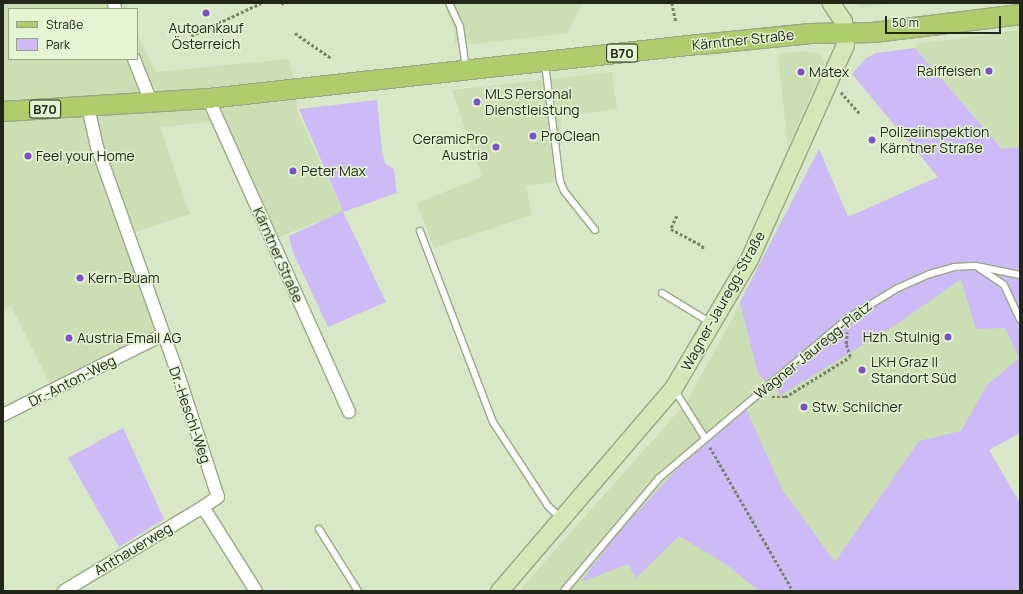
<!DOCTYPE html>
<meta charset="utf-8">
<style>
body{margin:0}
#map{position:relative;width:1023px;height:594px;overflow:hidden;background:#d8e7c5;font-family:Manrope,sans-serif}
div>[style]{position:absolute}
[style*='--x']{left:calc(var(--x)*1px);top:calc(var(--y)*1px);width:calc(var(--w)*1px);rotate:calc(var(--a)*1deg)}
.built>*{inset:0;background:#cbdeb4}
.green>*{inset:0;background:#ccbbf6}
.path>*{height:2.5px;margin-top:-1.25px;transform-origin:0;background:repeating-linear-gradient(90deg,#7a846d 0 3px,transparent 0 5px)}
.roads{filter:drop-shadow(1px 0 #99a887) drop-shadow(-1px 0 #99a887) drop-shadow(0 1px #99a887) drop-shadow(0 -1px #99a887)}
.service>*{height:6px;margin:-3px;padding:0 3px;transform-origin:3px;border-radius:3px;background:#fff}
.minor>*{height:12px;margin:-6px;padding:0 6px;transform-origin:6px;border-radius:6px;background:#fff}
.secondary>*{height:17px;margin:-8.5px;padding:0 8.5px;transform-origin:8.5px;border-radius:8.5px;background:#d7e6b7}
.primary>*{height:19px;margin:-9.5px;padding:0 9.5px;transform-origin:9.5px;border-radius:9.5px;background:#b0cd6e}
.dots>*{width:11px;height:11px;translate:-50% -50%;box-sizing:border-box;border:2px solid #e5f5d2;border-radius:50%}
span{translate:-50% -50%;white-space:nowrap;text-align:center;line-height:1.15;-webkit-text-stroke:3px #e5f5d2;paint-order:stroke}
.shield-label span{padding:1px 3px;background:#e5f5d2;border:1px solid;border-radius:3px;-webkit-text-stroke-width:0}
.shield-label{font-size:13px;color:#212619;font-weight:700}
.poi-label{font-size:14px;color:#212619}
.right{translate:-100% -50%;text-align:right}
.left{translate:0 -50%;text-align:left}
.street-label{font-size:14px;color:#212619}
.frame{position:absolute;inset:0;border:4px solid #212619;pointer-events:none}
.legend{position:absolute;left:8px;top:8px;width:130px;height:52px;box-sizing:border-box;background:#e5f5d2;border:1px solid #97a288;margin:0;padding:5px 7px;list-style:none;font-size:12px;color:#212619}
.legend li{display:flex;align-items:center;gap:8px;height:20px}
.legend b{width:20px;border:1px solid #97a288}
.scale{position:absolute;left:885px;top:16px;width:116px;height:18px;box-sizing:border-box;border:2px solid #212619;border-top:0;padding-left:5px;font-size:12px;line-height:14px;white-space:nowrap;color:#212619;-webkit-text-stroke:3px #e5f5d2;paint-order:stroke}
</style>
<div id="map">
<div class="built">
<div style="clip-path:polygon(3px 3px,128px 3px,126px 9px,9px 9px,9px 59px,137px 59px,137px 34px,156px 72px,289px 59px,296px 88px,297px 111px,343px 212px,271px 240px,210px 122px,160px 127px,190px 214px,127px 235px,162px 335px,53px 390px,11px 306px,3px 309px)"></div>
<div style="clip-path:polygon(444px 3px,583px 3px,567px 33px,476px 44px,455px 43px,454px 30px)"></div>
<div style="clip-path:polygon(850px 3px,896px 3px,862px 7px)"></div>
<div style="clip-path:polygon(1020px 30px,1020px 433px,989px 450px,1020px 503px,1020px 591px,519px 591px,685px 404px,723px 336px,819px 149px,848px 217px,1002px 149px,915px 48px,918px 44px)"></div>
<div style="clip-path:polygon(802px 51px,821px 54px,825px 62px,788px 148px,778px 54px)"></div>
<div style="clip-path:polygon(612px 72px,617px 109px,561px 117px,560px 181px,526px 186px,532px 215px,434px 248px,417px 203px,482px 177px,452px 90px)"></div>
</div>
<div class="green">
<div style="clip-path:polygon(915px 48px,1002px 149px,1020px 147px,1020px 433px,989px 450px,1020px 503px,1020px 591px,759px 591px,727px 565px,679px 536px,636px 578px,628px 564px,581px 582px,617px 534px,675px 471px,746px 409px,783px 491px,835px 562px,919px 441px,961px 431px,987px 385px,1019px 358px,1005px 328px,976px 329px,961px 279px,900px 322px,781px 395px,758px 374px,740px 302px,819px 149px,848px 217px,938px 177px,852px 74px,866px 58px,876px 53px)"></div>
<div style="clip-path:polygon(377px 100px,382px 152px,385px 163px,394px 169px,397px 193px,343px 212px,386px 302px,328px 327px,292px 250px,289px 236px,343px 211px,299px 109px)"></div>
<div style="clip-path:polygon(123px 428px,164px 519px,119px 547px,68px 458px)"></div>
</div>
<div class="path">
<div style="--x:282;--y:3;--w:2;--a:27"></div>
<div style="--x:672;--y:3;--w:19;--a:78"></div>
<div style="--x:295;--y:33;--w:44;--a:34.8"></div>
<div style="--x:191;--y:36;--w:77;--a:-25.2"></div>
<div style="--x:841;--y:92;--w:28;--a:49"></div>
<div style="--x:677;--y:216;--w:14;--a:115"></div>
<div style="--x:671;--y:229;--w:36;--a:28"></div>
<div style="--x:703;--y:246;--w:4;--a:90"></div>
<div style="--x:772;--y:397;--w:13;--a:0"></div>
<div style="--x:785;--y:397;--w:76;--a:-31.6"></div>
<div style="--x:850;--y:357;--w:14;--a:-107"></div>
<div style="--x:846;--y:344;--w:12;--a:-85"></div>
<div style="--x:805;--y:410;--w:4;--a:-14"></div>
<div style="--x:710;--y:447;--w:166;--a:60"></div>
</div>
<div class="roads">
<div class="service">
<div style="--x:449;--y:3;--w:26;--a:65"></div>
<div style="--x:460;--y:27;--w:41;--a:81.7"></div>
<div style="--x:545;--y:64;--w:118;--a:82.7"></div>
<div style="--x:560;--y:181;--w:11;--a:68"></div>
<div style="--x:564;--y:191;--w:50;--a:51.5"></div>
<div style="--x:420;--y:231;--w:204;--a:69.1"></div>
<div style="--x:493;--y:422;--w:100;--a:56.8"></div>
<div style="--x:548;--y:506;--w:18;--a:43"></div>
<div style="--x:979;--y:268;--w:30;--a:34"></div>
<div style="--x:1004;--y:285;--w:38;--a:65"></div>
<div style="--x:662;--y:293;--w:57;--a:31.5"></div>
<div style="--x:674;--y:389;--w:58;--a:57.7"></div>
<div style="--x:319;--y:529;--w:73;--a:57.8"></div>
<div style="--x:564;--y:591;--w:148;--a:-49.9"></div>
<div style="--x:659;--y:478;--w:248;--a:-40.2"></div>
<div style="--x:848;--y:318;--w:58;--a:-31"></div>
<div style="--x:898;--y:288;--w:35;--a:-24"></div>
<div style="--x:930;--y:274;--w:25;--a:-16"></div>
<div style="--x:954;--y:267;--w:22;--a:-3"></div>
<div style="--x:976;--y:266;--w:45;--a:11.6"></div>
</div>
<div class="minor">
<div style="--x:114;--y:3;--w:6;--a:81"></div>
<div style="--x:134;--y:59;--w:46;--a:68.4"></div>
<div style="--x:208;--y:98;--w:344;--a:65.8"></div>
<div style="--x:88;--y:107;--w:41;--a:77.3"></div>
<div style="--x:97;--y:147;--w:244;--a:70.4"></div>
<div style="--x:179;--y:377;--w:126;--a:72"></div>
<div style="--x:218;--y:497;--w:18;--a:146"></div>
<div style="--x:203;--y:507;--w:99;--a:57.8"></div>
<div style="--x:3;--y:415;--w:178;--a:-26.7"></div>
<div style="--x:64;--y:591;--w:162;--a:-31.1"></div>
</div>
<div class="secondary">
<div style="--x:499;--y:591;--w:267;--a:-49.4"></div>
<div style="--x:673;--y:388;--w:150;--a:-59.5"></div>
<div style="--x:749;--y:259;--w:235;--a:-65.9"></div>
<div style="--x:845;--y:44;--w:23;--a:-95"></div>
<div style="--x:843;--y:21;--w:22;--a:-124"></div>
</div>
<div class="primary">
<div style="--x:3;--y:111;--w:205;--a:-3.6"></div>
<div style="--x:208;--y:98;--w:495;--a:-6.3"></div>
<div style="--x:700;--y:44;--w:111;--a:-5.7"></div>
<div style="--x:810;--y:33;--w:63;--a:-0.9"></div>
<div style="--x:873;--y:32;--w:148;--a:-7"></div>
</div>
</div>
<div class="dots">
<div style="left:206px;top:13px;background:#7e51ca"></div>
<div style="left:989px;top:71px;background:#7e51ca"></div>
<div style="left:801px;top:72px;background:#7e51ca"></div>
<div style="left:477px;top:102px;background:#7e51ca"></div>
<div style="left:533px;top:136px;background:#7e51ca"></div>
<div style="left:872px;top:140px;background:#7e51ca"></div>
<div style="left:496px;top:147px;background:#7e51ca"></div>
<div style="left:28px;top:156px;background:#7e51ca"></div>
<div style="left:293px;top:171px;background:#7e51ca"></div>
<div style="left:80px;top:278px;background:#7e51ca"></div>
<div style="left:948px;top:337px;background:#7e51ca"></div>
<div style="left:69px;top:338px;background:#7e51ca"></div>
<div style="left:862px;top:370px;background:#7e51ca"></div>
<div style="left:804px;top:407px;background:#7e51ca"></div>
</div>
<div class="shield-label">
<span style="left:622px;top:53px">B70</span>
<span style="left:45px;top:109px">B70</span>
</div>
<div class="poi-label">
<span style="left:206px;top:36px">Autoankauf<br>Österreich</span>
<span class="right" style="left:981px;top:71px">Raiffeisen</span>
<span class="left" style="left:809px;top:72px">Matex</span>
<span class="left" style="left:485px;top:102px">MLS Personal<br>Dienstleistung</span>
<span class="left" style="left:880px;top:140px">Polizeiinspektion<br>Kärntner Straße</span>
<span class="left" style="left:541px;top:136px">ProClean</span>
<span class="right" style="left:488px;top:147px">CeramicPro<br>Austria</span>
<span class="left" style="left:36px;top:156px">Feel your Home</span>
<span class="left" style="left:301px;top:171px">Peter Max</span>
<span class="left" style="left:88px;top:278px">Kern-Buam</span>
<span class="right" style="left:940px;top:337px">Hzh. Stulnig</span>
<span class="left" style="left:77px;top:338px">Austria Email AG</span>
<span class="left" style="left:871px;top:370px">LKH Graz II<br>Standort Süd</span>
<span class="left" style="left:812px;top:407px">Stw. Schilcher</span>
</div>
<div class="street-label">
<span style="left:743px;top:40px;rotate:-6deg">Kärntner Straße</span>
<span style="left:278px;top:255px;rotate:66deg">Kärntner Straße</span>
<span style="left:723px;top:301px;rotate:-61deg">Wagner-Jauregg-Straße</span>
<span style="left:813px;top:350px;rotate:-39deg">Wagner-Jauregg-Platz</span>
<span style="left:72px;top:381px;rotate:-27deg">Dr.-Anton-Weg</span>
<span style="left:190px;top:415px;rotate:71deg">Dr.-Heschl-Weg</span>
<span style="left:133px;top:549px;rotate:-31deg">Anthauerweg</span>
</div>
<div class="frame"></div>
<ul class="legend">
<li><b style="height:5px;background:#b0cd6e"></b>Straße</li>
<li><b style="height:11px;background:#ccbbf6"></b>Park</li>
</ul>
<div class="scale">50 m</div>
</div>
